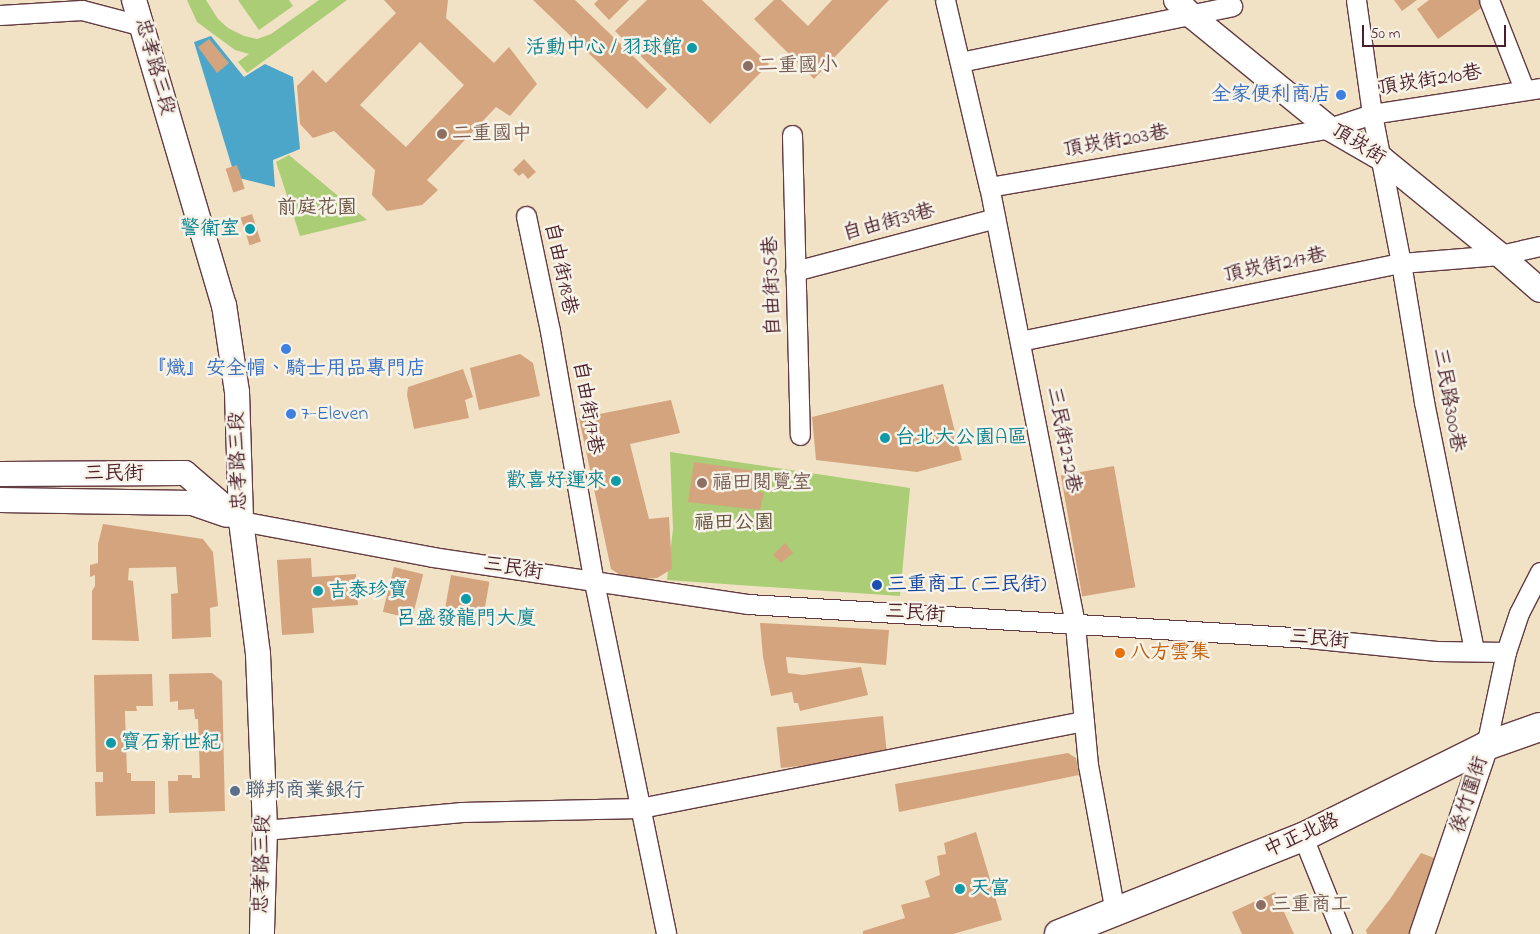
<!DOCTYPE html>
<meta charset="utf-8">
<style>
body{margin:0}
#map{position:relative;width:1540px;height:934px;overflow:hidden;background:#f1e2c6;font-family:"Indie Flower","LXGW WenKai TC",sans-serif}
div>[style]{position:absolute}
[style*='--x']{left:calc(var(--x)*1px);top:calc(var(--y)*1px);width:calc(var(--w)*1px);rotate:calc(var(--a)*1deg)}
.green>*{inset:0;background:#aacd75}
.water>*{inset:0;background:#4ba6c9}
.building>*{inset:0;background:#d4a47e;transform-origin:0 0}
.roads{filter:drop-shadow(1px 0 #633c42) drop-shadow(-1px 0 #633c42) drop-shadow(0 1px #633c42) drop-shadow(0 -1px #633c42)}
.minor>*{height:19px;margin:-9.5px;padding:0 9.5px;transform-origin:9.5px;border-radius:9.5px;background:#fff}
.tertiary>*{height:24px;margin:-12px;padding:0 12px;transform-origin:12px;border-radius:12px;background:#fff}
.secondary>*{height:28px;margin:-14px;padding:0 14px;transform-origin:14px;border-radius:14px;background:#fff}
.dots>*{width:14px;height:14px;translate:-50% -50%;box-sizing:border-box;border:2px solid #f7f3e8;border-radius:50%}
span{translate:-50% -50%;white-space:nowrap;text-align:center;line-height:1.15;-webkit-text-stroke:5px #f7f3e8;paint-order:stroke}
.culture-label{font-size:20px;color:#0d838f}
.right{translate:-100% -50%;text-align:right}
.left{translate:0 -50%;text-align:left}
.education-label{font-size:20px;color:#785e54}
.street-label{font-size:20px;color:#4a1f2b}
.shop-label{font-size:20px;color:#366cbe}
.park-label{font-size:20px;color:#675341}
.transit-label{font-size:20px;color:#164399}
.food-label{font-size:20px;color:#c56008}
.service-label{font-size:20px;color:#4e5e75}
.scale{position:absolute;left:1362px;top:25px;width:144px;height:22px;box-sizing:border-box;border:2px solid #4a1f2b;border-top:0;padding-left:6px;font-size:15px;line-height:18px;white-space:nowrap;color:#4a1f2b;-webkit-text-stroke:4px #f7f3e8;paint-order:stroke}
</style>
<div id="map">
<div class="green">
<div style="clip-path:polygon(187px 0,206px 0,218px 19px,228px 28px,244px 36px,257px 39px,271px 34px,319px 0,347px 0,247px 73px,238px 62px,249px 54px,235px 50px,197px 22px)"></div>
<div style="clip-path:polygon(238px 0,289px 0,293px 6px,259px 30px)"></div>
<div style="clip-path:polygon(289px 155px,367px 220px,300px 236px,276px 162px)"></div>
<div style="clip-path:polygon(670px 452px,910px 488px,900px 596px,667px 580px,673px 529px)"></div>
</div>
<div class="water">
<div style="clip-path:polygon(211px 36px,244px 77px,265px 64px,293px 77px,300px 149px,273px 160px,275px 187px,235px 177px,194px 42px)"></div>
</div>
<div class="building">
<div style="clip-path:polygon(evenodd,384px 0,448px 0,446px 18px,494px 63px,509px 47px,537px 84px,510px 116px,496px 107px,427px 180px,438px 190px,422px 205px,387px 211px,372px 195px,375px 170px,334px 131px,313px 138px,300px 124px,297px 86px,313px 70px,326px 83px,396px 13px,384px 0,420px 42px,464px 85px,406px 147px,360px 105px,420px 42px)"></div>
<div style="clip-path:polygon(533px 0,575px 0,667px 89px,647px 109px)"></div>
<div style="clip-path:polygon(598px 0,629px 0,609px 20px,594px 4px)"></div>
<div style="clip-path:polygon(647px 0,702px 0,769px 64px,710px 124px,615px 31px)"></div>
<div style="clip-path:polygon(774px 0,781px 0,808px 26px,832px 0,889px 0,814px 79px,754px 19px)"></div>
<div style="clip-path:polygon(1394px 0,1417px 0,1402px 11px)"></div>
<div style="clip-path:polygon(1429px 0,1480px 0,1484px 6px,1438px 39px,1417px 9px)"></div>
<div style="clip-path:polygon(209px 39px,229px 63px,217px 73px,198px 47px)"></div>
<div style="clip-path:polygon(524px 159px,536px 172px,528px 179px,523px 173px,519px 176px,513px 170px)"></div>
<div style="left:237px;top:165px;width:25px;height:12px;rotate:72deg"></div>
<div style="left:252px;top:214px;width:29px;height:12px;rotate:72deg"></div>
<div style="clip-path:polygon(520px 354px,533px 363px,540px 396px,479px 410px,470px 368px)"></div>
<div style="clip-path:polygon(463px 369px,473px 397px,465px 400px,469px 418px,414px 429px,407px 395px,408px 387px)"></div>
<div style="clip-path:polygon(943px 384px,962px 460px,917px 472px,816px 460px,812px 417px)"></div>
<div style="clip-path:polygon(671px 400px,680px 433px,630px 444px,649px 519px,669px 517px,672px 569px,657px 578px,628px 580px,611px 569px,579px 418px)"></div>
<div style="clip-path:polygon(694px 462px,756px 471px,752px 490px,764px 493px,760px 510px,688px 502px)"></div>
<div style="left:1114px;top:466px;width:123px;height:54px;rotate:80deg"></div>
<div style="clip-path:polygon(103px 524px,203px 539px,213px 552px,218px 606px,210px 608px,211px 637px,172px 639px,171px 594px,178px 593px,176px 567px,129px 568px,128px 580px,133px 581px,139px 641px,92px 640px,92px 591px,95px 586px,95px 575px,90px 577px,90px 565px,98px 563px,98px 544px)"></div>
<div style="clip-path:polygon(785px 543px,793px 553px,781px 563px,773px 555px)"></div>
<div style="clip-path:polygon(311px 558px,312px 577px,356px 574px,358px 605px,312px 608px,314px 633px,282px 635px,277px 560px)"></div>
<div style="left:394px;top:567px;width:30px;height:46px;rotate:14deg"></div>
<div style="left:451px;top:575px;width:39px;height:42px;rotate:10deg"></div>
<div style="clip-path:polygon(760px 623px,889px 630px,886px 665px,786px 657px,788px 673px,803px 675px,861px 667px,868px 695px,800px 711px,798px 703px,794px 703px,792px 692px,771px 696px,763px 657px)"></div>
<div style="clip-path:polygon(212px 673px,222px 681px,225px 811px,169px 813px,168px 781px,178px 781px,178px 775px,192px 775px,192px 778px,200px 778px,198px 719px,195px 719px,194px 709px,178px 710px,178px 701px,170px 702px,169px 674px)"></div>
<div style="clip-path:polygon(152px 674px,153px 706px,136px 706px,137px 711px,125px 711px,125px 714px,127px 773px,131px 773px,131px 781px,155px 781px,155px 814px,96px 816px,95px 782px,103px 782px,103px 772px,96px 772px,94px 675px)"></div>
<div style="left:883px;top:716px;width:41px;height:107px;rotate:84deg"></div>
<div style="clip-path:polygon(1068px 753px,1076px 758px,1079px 775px,899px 812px,895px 784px)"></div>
<div style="clip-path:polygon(976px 832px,1002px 920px,953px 934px,863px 934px,863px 931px,905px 918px,901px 905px,930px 897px,925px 881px,940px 875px,937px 856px,946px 854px,944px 843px)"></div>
<div style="clip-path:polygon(1421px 853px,1437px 859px,1411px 934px,1367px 934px,1366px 930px,1390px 899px)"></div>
<div style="clip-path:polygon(1275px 892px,1294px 934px,1242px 934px,1232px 912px)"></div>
</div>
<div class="roads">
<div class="minor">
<div style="--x:945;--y:0;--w:192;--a:76.8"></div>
<div style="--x:1356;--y:0;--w:115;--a:82"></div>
<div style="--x:1372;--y:114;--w:152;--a:79"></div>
<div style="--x:1401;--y:263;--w:141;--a:80.6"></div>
<div style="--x:1424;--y:402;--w:253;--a:78.6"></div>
<div style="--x:1489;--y:0;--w:96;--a:68.5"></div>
<div style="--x:0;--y:15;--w:82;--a:-3.5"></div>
<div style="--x:82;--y:10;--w:63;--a:14.7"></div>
<div style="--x:960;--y:62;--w:278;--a:-11.6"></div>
<div style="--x:792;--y:135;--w:300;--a:88.5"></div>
<div style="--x:526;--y:216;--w:117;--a:78.2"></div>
<div style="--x:550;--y:331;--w:255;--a:80.1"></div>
<div style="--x:594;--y:582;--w:359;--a:78.4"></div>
<div style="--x:795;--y:271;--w:207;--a:-14.8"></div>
<div style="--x:1020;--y:341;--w:389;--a:-11.6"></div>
<div style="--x:1401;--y:263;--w:99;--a:-4.6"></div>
<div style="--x:1500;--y:255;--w:41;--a:-12.7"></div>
<div style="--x:241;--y:521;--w:195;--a:10.6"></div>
<div style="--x:433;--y:557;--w:318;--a:8.5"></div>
<div style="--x:748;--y:604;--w:561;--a:3.47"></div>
<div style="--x:1308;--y:638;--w:129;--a:5.8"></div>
<div style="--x:1436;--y:651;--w:70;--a:0.8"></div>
<div style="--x:1486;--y:746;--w:96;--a:-78"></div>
<div style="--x:1506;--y:652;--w:41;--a:-71.6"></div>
<div style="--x:1519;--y:613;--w:46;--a:-62.9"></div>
<div style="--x:265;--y:830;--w:198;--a:-5.2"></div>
<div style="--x:462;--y:812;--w:178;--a:-1.3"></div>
<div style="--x:640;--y:808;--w:452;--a:-11.1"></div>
<div style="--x:1303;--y:837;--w:105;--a:68.1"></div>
<div style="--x:1115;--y:912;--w:149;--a:-100.4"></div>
<div style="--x:1088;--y:765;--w:142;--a:-95.3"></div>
<div style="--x:1075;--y:624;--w:445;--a:-101.1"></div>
<div style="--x:989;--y:187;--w:345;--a:-9.8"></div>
<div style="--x:1329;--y:128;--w:45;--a:-18"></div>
<div style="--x:1372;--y:114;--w:170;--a:-8.8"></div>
</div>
<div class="tertiary">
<div style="--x:134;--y:0;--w:318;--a:73.6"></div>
<div style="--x:224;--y:305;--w:88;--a:81.5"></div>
<div style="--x:237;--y:392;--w:129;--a:88.2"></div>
<div style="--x:241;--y:521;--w:134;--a:82.7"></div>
<div style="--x:258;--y:654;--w:176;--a:87.7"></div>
<div style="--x:265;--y:830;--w:104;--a:91.7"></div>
<div style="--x:1176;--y:0;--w:24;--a:45"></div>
<div style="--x:1193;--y:17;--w:176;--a:39.2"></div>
<div style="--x:1329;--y:128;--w:60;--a:30"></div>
<div style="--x:1381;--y:158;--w:154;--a:39.2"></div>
<div style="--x:1500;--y:255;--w:53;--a:41.2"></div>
<div style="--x:0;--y:474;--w:185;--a:-0.3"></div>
<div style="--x:185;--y:473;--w:74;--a:40.6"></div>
<div style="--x:0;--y:500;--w:192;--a:0.9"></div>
<div style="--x:192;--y:503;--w:36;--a:19"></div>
<div style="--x:1422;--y:934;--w:199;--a:-71.2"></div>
</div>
<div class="secondary">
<div style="--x:1059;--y:934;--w:263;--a:-21.7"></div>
<div style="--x:1303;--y:837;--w:204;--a:-26.4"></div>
<div style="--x:1486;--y:746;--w:57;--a:-19.4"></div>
</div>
</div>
<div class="dots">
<div style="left:692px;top:48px;background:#0f9aa8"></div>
<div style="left:748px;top:66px;background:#8d6e63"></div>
<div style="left:1341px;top:95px;background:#3f7fe0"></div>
<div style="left:442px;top:134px;background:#8d6e63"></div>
<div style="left:250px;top:229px;background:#0f9aa8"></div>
<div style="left:286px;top:349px;background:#3f7fe0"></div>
<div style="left:291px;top:414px;background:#3f7fe0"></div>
<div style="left:885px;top:438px;background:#0f9aa8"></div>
<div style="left:616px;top:481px;background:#0f9aa8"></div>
<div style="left:702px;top:483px;background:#8d6e63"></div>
<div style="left:877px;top:585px;background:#1a4fb4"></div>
<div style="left:318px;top:591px;background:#0f9aa8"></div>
<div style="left:466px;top:599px;background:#0f9aa8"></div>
<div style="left:1120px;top:653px;background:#e8710a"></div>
<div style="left:111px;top:743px;background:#0f9aa8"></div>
<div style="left:235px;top:791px;background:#5c6f8a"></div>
<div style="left:960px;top:889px;background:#0f9aa8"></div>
<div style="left:1261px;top:905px;background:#8d6e63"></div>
</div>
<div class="culture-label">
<span class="right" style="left:682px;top:48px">活動中心 / 羽球館</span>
<span class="right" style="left:240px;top:229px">警衛室</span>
<span class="left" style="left:895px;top:438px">台北大公園A區</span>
<span class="right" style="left:606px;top:481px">歡喜好運來</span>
<span class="left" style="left:328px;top:591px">吉泰珍寶</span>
<span style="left:466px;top:619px">呂盛發龍門大廈</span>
<span class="left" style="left:121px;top:743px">寶石新世紀</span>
<span class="left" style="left:970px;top:889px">天富</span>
</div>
<div class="education-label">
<span class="left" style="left:758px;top:66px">二重國小</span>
<span class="left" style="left:452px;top:134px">二重國中</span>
<span class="left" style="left:712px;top:483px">福田閱覽室</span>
<span class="left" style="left:1271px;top:905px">三重商工</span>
</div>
<div class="street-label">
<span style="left:154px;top:67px;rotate:74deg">忠孝路三段</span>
<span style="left:1430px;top:81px;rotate:-9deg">頂崁街210巷</span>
<span style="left:1116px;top:142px;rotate:-10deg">頂崁街203巷</span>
<span style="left:1358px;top:145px;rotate:32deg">頂崁街</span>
<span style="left:889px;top:223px;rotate:-15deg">自由街39巷</span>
<span style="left:1275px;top:266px;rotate:-12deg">頂崁街217巷</span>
<span style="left:560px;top:269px;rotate:78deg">自由街18巷</span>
<span style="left:773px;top:286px;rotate:-92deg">自由街35巷</span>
<span style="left:1448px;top:400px;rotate:80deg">三民路300巷</span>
<span style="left:587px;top:408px;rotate:80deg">自由街17巷</span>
<span style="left:1063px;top:440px;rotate:79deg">三民街272巷</span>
<span style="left:239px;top:461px;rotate:-92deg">忠孝路三段</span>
<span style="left:114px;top:474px">三民街</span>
<span style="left:513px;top:569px;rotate:9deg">三民街</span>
<span style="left:915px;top:614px;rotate:4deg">三民街</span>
<span style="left:1319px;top:640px;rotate:5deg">三民街</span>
<span style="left:1470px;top:795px;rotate:-72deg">後竹圍街</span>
<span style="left:1302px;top:836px;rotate:-24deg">中正北路</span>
<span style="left:263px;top:864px;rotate:-89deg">忠孝路三段</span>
</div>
<div class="shop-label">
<span class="right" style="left:1331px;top:95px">全家便利商店</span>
<span style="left:286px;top:369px">『熾』安全帽、騎士用品專門店</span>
<span class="left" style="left:301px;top:414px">7-Eleven</span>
</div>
<div class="park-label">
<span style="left:317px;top:208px">前庭花園</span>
<span style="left:734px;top:523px">福田公園</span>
</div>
<div class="transit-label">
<span class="left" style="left:887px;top:585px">三重商工 (三民街)</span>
</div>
<div class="food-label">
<span class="left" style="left:1130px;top:653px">八方雲集</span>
</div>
<div class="service-label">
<span class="left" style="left:245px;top:791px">聯邦商業銀行</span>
</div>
<div class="scale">50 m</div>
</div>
